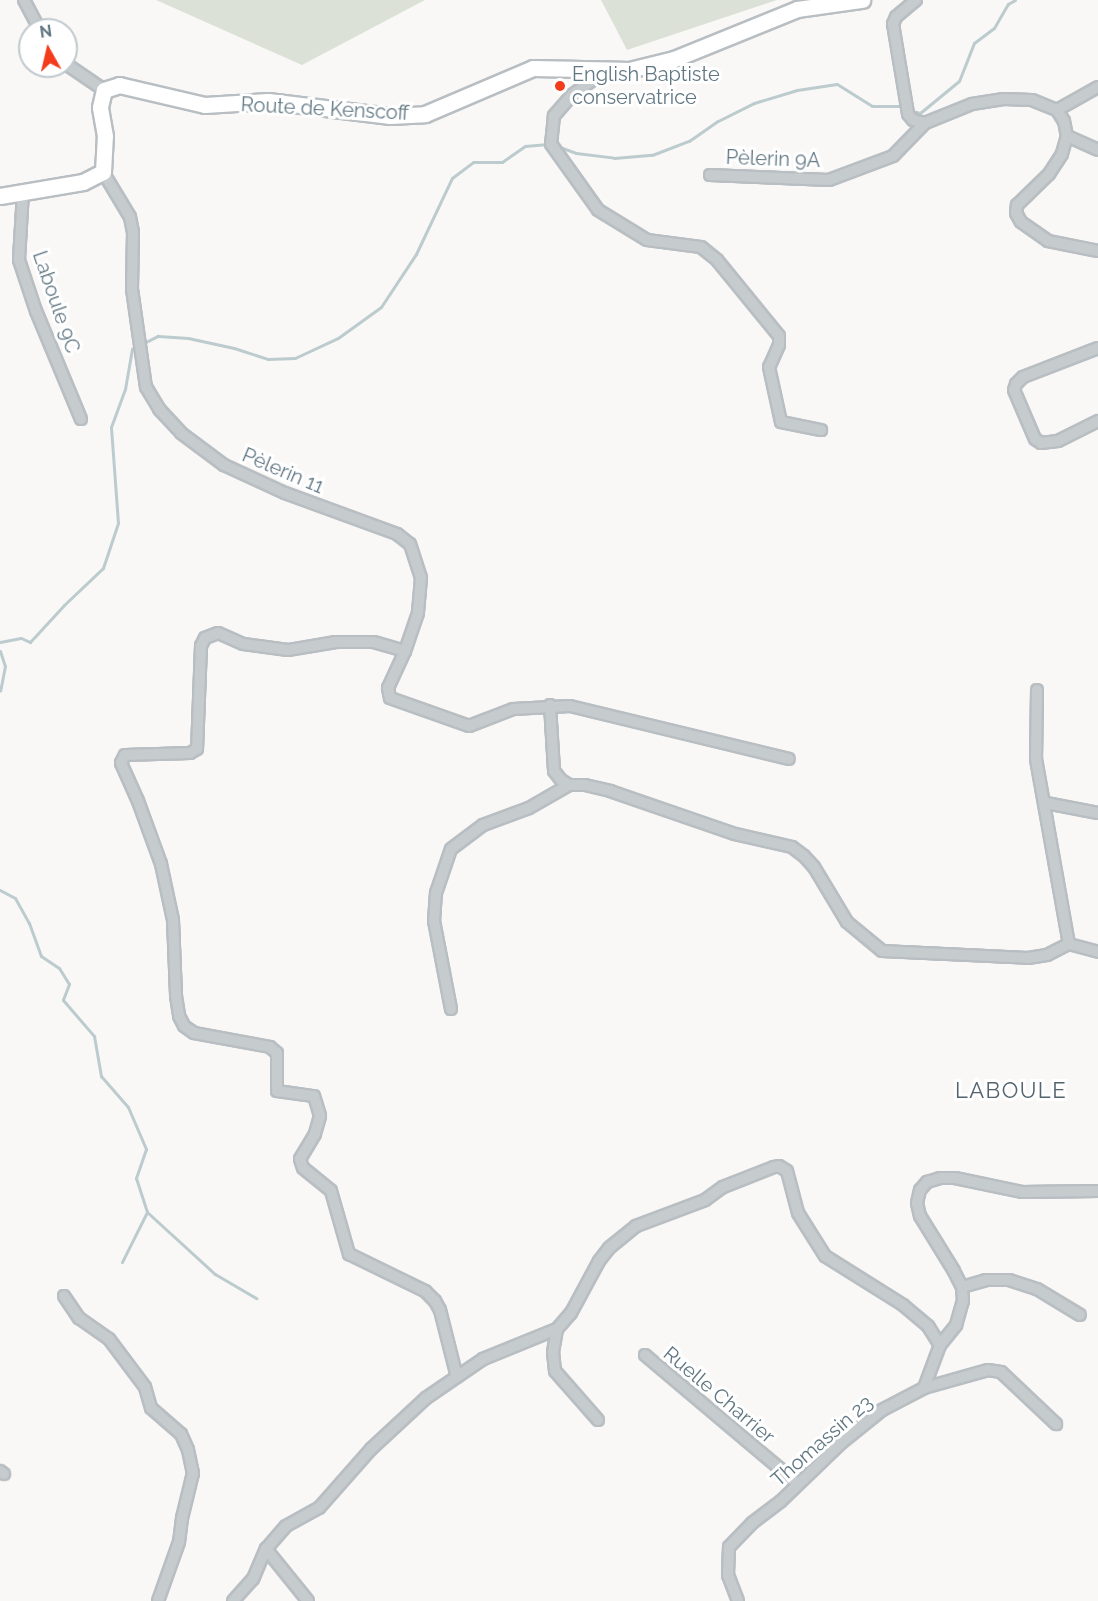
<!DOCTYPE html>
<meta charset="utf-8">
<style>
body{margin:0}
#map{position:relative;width:1098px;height:1601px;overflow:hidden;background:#f9f8f6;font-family:Raleway,sans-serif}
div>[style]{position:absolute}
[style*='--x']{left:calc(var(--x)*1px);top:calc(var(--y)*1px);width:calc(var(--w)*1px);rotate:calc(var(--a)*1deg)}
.green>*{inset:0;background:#dbe1d6}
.stream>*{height:3px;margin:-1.5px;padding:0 1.5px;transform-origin:1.5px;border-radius:1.5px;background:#bccbce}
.roads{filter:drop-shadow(2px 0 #b8bec2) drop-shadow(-2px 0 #b8bec2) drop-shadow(0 2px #b8bec2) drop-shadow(0 -2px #b8bec2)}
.street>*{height:10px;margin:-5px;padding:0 5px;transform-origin:5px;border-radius:5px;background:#c6cbce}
.secondary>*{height:15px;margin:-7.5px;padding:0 7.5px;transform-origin:7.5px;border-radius:7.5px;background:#fff}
.dots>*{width:16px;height:16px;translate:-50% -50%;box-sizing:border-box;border:3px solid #fff;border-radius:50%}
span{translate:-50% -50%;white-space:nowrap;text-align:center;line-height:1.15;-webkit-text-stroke:6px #fff;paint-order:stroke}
.poi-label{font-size:20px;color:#617783}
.left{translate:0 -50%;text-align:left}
.street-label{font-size:20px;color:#617783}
.quarter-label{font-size:22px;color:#53646e;letter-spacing:1.5px}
.north{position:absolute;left:18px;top:18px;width:60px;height:60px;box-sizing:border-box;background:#fff;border:2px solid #c0c9cd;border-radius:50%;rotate:352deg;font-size:16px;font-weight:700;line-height:24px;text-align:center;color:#617783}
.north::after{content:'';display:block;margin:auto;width:21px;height:27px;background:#f33c1c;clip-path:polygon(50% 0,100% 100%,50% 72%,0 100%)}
</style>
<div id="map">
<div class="green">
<div style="clip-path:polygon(156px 0,425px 0,302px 65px)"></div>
<div style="clip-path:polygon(601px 0,777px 0,627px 50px)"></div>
</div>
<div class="stream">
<div style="--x:916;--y:112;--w:4;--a:14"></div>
<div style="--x:920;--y:113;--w:50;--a:-39.4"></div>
<div style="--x:959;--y:81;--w:41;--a:-68.5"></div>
<div style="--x:974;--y:43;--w:25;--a:-37"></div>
<div style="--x:994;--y:28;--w:28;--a:-60"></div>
<div style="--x:1008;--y:4;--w:8;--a:-30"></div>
<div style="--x:557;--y:146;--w:20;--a:20"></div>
<div style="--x:576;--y:153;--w:38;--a:7"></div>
<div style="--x:614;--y:158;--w:38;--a:-5"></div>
<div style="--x:652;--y:155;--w:40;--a:-21"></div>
<div style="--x:689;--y:141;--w:35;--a:-35"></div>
<div style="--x:718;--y:121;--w:40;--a:-26.6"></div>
<div style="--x:754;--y:103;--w:45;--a:-16.8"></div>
<div style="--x:797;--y:90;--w:40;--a:-8.5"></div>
<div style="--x:837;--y:84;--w:41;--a:32.2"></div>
<div style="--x:872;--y:106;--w:29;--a:0"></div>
<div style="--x:0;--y:642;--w:21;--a:-11"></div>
<div style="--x:21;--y:638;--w:10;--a:24"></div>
<div style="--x:30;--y:642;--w:50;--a:-47.4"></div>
<div style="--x:64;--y:605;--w:54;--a:-43.5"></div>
<div style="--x:103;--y:568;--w:47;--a:-71.6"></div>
<div style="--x:118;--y:523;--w:96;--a:-94.2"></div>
<div style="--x:111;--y:427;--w:40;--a:-69.8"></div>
<div style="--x:125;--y:389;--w:41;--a:-80.1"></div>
<div style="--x:132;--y:349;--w:29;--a:-27"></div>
<div style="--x:158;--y:336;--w:30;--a:4"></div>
<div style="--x:188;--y:338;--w:47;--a:12.3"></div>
<div style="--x:234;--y:348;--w:36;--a:18"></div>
<div style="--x:268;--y:359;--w:27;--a:-2"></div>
<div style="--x:295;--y:358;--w:47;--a:-24.9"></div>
<div style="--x:338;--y:338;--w:53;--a:-35.8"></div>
<div style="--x:381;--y:307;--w:64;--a:-56.6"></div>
<div style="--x:416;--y:254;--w:84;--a:-64.7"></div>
<div style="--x:452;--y:178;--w:26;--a:-37"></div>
<div style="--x:473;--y:162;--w:29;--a:0"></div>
<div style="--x:502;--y:162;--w:28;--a:-35"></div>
<div style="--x:525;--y:146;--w:23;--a:-5"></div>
<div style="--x:0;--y:651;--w:16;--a:72"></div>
<div style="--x:5;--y:666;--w:25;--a:101"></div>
<div style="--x:0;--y:890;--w:17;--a:28"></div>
<div style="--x:15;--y:898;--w:29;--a:61"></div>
<div style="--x:29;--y:923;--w:35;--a:70"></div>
<div style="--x:41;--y:956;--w:22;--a:34"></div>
<div style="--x:59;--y:968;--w:19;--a:58"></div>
<div style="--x:69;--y:984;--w:17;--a:111"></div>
<div style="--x:63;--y:1000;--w:48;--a:49.3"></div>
<div style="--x:94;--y:1036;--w:41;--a:80.1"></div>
<div style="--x:101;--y:1076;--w:41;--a:48.9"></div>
<div style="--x:128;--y:1107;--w:46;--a:66.8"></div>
<div style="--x:146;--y:1149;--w:31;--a:109"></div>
<div style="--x:136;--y:1178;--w:36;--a:72"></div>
<div style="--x:147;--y:1212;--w:56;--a:116.6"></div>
<div style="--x:147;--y:1212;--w:92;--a:42.4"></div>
<div style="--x:215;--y:1274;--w:48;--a:30.3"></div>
</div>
<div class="roads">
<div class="street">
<div style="--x:24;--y:0;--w:34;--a:62"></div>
<div style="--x:916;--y:0;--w:26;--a:140"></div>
<div style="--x:896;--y:17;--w:8;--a:113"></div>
<div style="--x:893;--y:24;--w:91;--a:80.5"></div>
<div style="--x:908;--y:114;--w:8;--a:50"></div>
<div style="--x:913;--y:120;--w:12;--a:14"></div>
<div style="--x:925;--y:123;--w:51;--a:-22"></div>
<div style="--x:972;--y:104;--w:32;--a:-9"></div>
<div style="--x:1004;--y:99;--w:28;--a:2"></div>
<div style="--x:1032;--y:100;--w:27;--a:22"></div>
<div style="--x:1057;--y:110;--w:13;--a:58"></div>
<div style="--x:1064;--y:121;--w:15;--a:79"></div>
<div style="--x:1067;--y:136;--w:19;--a:106"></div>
<div style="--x:1062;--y:154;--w:24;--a:123"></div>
<div style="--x:1049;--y:174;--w:45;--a:135.9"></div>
<div style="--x:1017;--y:205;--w:8;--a:97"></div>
<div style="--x:1016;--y:213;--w:10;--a:61"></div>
<div style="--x:1021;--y:222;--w:33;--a:35"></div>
<div style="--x:1048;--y:241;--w:51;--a:11.3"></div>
<div style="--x:66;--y:64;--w:46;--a:34.4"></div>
<div style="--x:608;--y:69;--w:44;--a:144.2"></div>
<div style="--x:572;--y:95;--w:28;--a:131"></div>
<div style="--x:554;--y:116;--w:28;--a:96"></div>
<div style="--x:551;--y:144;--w:81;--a:54.5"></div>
<div style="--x:598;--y:210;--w:57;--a:31.5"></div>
<div style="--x:647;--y:240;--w:54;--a:7.4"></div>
<div style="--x:701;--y:247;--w:21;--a:39"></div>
<div style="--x:717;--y:260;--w:98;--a:50.8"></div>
<div style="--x:779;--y:336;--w:9;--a:90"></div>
<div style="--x:779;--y:345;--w:24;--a:114"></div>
<div style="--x:769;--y:367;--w:56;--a:77.7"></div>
<div style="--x:781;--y:422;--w:41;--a:11.3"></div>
<div style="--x:1057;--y:110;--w:47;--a:-29.3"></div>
<div style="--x:1067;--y:136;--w:34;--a:24"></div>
<div style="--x:103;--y:172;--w:52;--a:59"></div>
<div style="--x:130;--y:217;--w:15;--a:79"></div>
<div style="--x:133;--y:232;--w:57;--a:91"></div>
<div style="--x:132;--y:289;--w:99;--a:81.9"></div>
<div style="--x:146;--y:387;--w:26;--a:59"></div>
<div style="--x:159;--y:409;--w:33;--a:47"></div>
<div style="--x:181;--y:433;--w:54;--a:36.7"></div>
<div style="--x:224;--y:465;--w:67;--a:24.7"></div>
<div style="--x:285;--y:493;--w:119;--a:20.1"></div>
<div style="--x:397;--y:534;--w:16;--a:38"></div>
<div style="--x:410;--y:544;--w:36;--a:72"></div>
<div style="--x:421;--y:578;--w:35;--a:95"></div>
<div style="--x:418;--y:613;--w:40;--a:108.9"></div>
<div style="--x:405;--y:651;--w:41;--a:114.7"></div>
<div style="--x:388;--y:688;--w:10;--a:79"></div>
<div style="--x:390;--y:698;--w:84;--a:19.5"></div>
<div style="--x:469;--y:726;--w:47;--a:-21.1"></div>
<div style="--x:513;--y:709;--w:57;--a:-3"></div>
<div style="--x:570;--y:706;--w:225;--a:13.6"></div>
<div style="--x:710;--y:175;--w:119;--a:2.4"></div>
<div style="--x:829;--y:180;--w:68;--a:-20.6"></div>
<div style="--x:893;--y:156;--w:46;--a:-45.9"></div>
<div style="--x:23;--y:192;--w:68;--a:93.4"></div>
<div style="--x:19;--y:260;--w:54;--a:71.6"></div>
<div style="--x:36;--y:311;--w:117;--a:67.4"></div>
<div style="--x:1098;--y:348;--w:80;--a:158.9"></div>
<div style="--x:1023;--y:377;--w:10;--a:135"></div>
<div style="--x:1016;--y:384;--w:6;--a:108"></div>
<div style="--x:1014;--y:390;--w:53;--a:66.8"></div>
<div style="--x:1035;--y:439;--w:7;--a:34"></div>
<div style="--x:1041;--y:443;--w:17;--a:-7"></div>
<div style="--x:1058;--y:441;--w:45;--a:-26.6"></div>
<div style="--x:405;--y:651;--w:33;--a:-164"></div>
<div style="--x:373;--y:642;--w:37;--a:180"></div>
<div style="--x:336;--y:642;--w:49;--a:170.5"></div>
<div style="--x:288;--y:650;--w:45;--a:-172.4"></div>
<div style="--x:243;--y:644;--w:27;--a:-156"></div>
<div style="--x:218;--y:633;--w:14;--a:159"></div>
<div style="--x:205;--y:638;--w:9;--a:117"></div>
<div style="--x:201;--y:646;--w:103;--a:92.2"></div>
<div style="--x:197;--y:749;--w:8;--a:150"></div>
<div style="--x:190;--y:753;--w:65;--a:178.2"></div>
<div style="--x:125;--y:755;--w:9;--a:117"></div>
<div style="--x:121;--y:763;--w:42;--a:65.9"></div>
<div style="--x:138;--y:801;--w:67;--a:69.9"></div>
<div style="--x:161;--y:864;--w:57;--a:77.9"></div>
<div style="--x:173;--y:920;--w:76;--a:87.7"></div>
<div style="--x:176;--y:996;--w:20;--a:81"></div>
<div style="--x:179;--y:1016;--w:11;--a:63"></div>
<div style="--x:184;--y:1026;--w:12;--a:35"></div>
<div style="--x:194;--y:1033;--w:77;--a:10.4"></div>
<div style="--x:270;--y:1047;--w:9;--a:41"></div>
<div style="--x:277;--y:1053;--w:38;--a:90"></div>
<div style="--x:277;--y:1091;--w:37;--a:8"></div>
<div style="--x:314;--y:1096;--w:21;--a:73"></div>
<div style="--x:320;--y:1116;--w:19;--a:106"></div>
<div style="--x:315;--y:1134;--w:29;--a:121"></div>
<div style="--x:300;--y:1159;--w:9;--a:72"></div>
<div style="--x:303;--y:1168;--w:36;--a:39"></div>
<div style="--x:331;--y:1191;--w:66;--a:74.1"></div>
<div style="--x:349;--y:1254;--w:85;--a:26"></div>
<div style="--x:425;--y:1291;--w:14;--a:45"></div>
<div style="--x:435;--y:1301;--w:10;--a:61"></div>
<div style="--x:440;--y:1310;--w:69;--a:75.8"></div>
<div style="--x:1037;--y:690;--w:69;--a:90.8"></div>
<div style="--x:1036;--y:759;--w:188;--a:79.9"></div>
<div style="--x:550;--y:705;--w:66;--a:86.5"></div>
<div style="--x:554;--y:771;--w:11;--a:52"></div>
<div style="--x:561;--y:780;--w:9;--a:32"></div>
<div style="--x:569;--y:785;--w:16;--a:0"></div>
<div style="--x:585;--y:785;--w:26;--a:13"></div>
<div style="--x:610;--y:791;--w:132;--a:19"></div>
<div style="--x:735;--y:834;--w:58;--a:12.8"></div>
<div style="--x:792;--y:847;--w:15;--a:37"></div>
<div style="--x:804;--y:856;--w:15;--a:48"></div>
<div style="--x:814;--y:867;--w:64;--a:59"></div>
<div style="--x:847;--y:922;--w:45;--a:39.6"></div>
<div style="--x:882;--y:951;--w:146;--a:2.7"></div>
<div style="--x:1028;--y:958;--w:19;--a:-9"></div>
<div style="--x:1047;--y:955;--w:25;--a:-27"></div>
<div style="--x:1069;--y:944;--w:30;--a:15"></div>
<div style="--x:1046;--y:803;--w:53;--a:10.9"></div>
<div style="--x:451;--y:1009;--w:90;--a:-100.9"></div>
<div style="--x:434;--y:921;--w:28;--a:-86"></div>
<div style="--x:436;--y:893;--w:46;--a:-71.2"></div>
<div style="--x:451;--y:849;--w:40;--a:-37"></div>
<div style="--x:483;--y:825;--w:49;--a:-20.3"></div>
<div style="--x:529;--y:808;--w:46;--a:-29.9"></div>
<div style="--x:962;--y:1287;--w:25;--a:-16"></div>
<div style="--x:986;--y:1280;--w:23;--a:0"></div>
<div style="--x:1009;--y:1280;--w:29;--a:18"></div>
<div style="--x:1037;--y:1289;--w:50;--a:31.2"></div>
<div style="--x:64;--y:1296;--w:27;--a:56"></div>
<div style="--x:79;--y:1318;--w:37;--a:35"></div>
<div style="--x:109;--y:1339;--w:60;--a:53.1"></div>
<div style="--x:145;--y:1387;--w:22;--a:74"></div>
<div style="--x:151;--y:1408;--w:40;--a:41"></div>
<div style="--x:181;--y:1434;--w:17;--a:66"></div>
<div style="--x:188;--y:1450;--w:24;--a:78"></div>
<div style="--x:193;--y:1473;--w:46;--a:103.7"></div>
<div style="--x:182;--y:1518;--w:24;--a:97"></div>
<div style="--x:179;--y:1542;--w:63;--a:109.6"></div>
<div style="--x:645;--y:1355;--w:200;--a:40.1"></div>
<div style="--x:924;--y:1388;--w:46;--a:-69.6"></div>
<div style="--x:940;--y:1345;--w:26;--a:-51"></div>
<div style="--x:956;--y:1325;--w:25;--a:-74"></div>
<div style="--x:963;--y:1301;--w:14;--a:-94"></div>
<div style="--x:962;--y:1287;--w:18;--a:-117"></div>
<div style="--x:954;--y:1271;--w:65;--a:-121.7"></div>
<div style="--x:920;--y:1216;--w:13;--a:-103"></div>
<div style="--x:917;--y:1203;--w:13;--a:-77"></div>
<div style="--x:920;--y:1190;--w:11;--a:-49"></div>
<div style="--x:927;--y:1182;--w:14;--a:-17"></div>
<div style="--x:940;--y:1178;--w:15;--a:0"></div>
<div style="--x:955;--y:1178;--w:68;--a:11.8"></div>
<div style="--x:1022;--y:1192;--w:76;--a:-0.8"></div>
<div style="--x:598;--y:1420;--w:65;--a:-131.3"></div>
<div style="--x:555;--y:1371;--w:19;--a:-96"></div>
<div style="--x:553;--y:1352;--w:23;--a:-80"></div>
<div style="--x:557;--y:1329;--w:21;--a:-49"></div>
<div style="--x:571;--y:1313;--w:59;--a:-61.7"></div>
<div style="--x:599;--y:1261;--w:16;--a:-52"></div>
<div style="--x:609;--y:1248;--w:35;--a:-39"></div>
<div style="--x:636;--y:1226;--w:74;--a:-20.6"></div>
<div style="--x:705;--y:1200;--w:22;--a:-36"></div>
<div style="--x:723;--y:1187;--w:55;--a:-21.4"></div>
<div style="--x:774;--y:1167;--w:5;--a:-11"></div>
<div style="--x:779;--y:1166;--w:9;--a:32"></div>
<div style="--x:787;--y:1171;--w:43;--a:75.3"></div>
<div style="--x:798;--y:1213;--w:51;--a:57.9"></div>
<div style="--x:825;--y:1256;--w:92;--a:32.1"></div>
<div style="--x:903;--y:1305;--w:33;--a:40"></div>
<div style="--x:928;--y:1326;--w:22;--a:58"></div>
<div style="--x:0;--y:1471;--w:5;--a:37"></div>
<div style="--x:233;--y:1601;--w:30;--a:-48"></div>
<div style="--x:253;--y:1579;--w:33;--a:-67"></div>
<div style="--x:308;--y:1601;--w:67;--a:-128.9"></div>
<div style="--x:266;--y:1549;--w:30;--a:-49"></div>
<div style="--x:286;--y:1526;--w:38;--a:-29"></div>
<div style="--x:319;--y:1508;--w:79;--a:-48.6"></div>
<div style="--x:371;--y:1449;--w:75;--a:-42.8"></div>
<div style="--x:426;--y:1398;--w:69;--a:-34.4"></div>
<div style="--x:483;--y:1359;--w:80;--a:-22.1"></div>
<div style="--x:738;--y:1601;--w:28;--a:-111"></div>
<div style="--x:728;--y:1575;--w:28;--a:-88"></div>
<div style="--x:729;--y:1547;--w:33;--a:-46"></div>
<div style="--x:752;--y:1523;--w:36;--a:-37"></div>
<div style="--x:781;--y:1501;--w:83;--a:-44"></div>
<div style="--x:841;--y:1443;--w:53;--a:-38.8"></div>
<div style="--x:882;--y:1410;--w:47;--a:-27.6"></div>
<div style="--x:924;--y:1388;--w:66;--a:-15.7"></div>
<div style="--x:988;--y:1370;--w:13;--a:9"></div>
<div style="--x:1001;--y:1372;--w:76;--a:43.4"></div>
</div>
<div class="secondary">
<div style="--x:0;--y:196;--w:84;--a:-9.6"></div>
<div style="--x:83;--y:182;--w:22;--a:-27"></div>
<div style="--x:103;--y:172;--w:36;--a:-87"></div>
<div style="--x:105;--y:136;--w:29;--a:-100"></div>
<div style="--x:100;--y:107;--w:17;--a:-77"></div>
<div style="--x:104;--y:90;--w:16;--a:-18"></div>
<div style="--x:119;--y:85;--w:88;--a:13.1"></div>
<div style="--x:205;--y:105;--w:63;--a:-3.6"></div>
<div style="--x:268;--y:101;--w:123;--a:7"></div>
<div style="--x:390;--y:116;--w:35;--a:-3"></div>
<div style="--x:425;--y:114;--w:117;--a:-23.1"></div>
<div style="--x:533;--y:68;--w:96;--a:1.2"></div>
<div style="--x:629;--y:70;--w:46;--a:-13.7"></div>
<div style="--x:674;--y:59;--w:133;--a:-22.1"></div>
<div style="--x:797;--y:9;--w:66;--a:-7.9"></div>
</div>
</div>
<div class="dots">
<div style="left:560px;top:86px;background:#f33c1c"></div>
</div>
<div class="poi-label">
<span class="left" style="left:572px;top:86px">English Baptiste<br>conservatrice</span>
</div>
<div class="street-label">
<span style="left:325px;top:109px;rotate:3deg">Route de Kenscoff</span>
<span style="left:773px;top:159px;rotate:2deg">Pèlerin 9A</span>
<span style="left:56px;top:302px;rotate:71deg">Laboule 9C</span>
<span style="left:283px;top:471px;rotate:23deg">Pèlerin 11</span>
<span style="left:719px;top:1395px;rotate:40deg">Ruelle Charrier</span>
<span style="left:822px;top:1441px;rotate:-41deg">Thomassin 23</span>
</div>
<div class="quarter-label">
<span style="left:1011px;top:1091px">LABOULE</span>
</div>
<div class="north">N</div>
</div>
